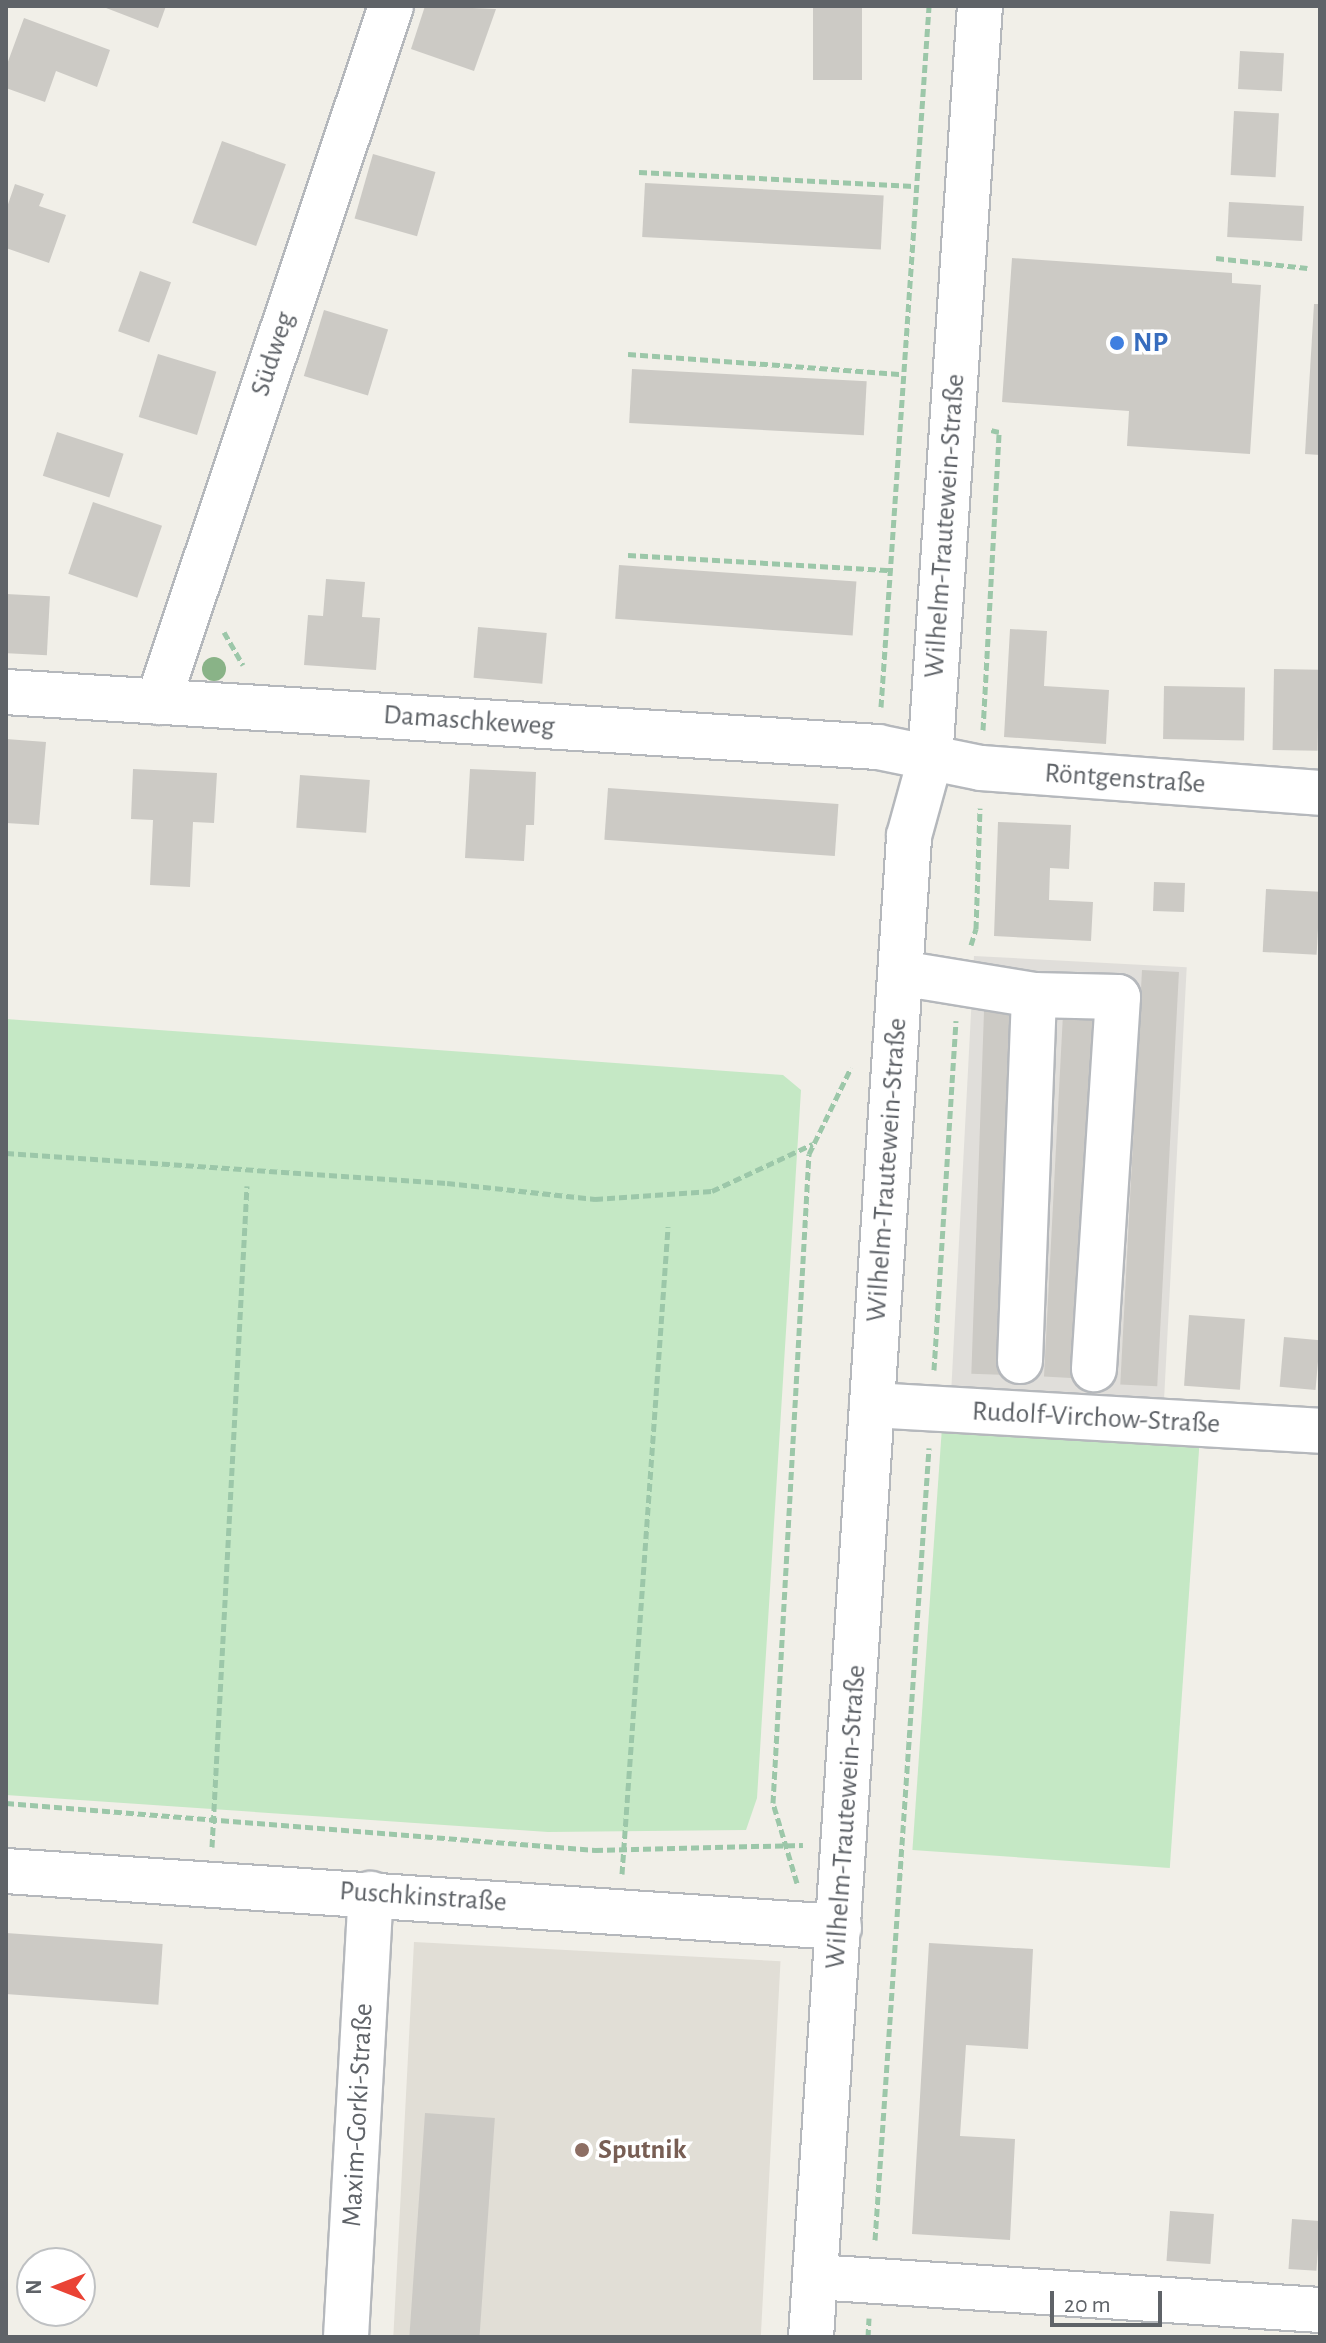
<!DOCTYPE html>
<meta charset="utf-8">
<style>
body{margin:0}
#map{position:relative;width:1326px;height:2343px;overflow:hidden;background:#f1efe8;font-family:"Alegreya Sans",sans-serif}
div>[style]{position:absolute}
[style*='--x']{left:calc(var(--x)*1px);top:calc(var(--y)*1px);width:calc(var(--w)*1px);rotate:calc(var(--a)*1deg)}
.industrial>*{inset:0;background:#e0deda;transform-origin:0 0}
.education>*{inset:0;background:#e1ded6;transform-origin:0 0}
.green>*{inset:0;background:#c5e8c5;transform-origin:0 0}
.building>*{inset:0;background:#cccac5;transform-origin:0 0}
.path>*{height:5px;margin-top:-2.5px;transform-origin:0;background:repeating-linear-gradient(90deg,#9cc7a9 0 8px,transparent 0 12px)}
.roads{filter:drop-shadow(2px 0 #b5b8bc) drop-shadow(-2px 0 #b5b8bc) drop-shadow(0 2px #b5b8bc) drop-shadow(0 -2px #b5b8bc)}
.minor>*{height:44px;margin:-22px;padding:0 22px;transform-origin:22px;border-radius:22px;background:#fff}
.trees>*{width:24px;height:24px;margin:-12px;border-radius:50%;background:#89b387}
.dots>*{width:22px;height:22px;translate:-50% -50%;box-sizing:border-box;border:4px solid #fff;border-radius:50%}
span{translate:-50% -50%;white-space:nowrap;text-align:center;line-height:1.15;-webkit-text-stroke:7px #fff;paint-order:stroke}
.shop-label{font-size:28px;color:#366cbe;font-weight:700}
.left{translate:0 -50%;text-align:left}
.street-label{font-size:28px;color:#5f6368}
.education-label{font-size:28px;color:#785e54;font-weight:700}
.frame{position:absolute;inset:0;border:8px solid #5f6368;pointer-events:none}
.north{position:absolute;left:16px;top:2247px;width:80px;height:80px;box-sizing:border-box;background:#fff;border:2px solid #bfc1c3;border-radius:50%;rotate:270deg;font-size:22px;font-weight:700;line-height:32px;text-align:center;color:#5f6368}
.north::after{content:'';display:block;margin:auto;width:28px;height:36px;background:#ea4335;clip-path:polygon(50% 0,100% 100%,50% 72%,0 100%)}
.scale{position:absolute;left:1050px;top:2291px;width:112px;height:36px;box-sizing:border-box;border:4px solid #5f6368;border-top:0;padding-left:10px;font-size:24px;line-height:28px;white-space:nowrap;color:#5f6368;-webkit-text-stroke:6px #fff;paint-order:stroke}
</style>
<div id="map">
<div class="industrial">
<div style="left:974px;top:956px;width:213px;height:432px;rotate:3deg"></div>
</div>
<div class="education">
<div style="left:414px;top:1942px;width:367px;height:396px;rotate:3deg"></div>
</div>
<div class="green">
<div style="clip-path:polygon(6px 1019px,783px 1075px,801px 1090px,757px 1798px,746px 1830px,548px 1832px,6px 1795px)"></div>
<div style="left:942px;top:1427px;width:258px;height:424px;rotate:4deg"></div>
</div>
<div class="building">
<div style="clip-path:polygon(101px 6px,166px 6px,158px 28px)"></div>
<div style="clip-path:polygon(425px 6px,496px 9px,474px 71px,411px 49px)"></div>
<div style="left:813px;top:6px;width:49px;height:74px"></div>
<div style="clip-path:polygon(24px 18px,110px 50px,97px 87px,56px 71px,45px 102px,6px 88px,6px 67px)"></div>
<div style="left:1240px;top:51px;width:44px;height:38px;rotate:3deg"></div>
<div style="left:1234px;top:111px;width:45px;height:64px;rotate:3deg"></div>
<div style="left:222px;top:141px;width:68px;height:87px;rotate:20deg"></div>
<div style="left:373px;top:154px;width:65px;height:67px;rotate:16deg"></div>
<div style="left:645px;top:183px;width:239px;height:54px;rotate:3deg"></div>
<div style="clip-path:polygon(15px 184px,44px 194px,39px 206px,66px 215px,49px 263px,6px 248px,6px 210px)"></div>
<div style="left:1229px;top:202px;width:75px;height:35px;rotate:3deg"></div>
<div style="clip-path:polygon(1012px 258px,1232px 273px,1232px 283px,1261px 285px,1250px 454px,1127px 446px,1129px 411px,1002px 402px)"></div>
<div style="left:140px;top:271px;width:33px;height:64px;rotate:20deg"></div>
<div style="clip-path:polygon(1314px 304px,1320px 304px,1320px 455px,1305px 454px)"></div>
<div style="left:324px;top:310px;width:67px;height:69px;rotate:17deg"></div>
<div style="left:158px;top:354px;width:61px;height:66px;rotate:17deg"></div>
<div style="left:632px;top:369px;width:235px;height:54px;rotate:3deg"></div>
<div style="left:57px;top:432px;width:70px;height:46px;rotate:18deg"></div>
<div style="left:93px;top:502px;width:73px;height:76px;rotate:19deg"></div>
<div style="left:619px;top:565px;width:238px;height:54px;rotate:4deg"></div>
<div style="clip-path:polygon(326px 579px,365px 582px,362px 617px,380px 618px,376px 670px,304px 665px,308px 615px,323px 616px)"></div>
<div style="left:6px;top:594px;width:44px;height:59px;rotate:3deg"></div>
<div style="left:478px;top:627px;width:69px;height:51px;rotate:5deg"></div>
<div style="clip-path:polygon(1010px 629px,1047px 631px,1044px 686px,1109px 690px,1106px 744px,1004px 737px)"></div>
<div style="left:1274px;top:669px;width:45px;height:81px;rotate:1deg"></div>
<div style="left:1164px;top:686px;width:81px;height:53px;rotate:1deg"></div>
<div style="clip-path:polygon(6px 739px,46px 742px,39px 825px,6px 823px)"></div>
<div style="clip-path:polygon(133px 769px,217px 773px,214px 823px,193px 822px,190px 887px,150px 885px,153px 820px,131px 819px)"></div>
<div style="clip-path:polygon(470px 769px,536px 772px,534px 825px,526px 825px,524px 861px,465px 858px)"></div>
<div style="left:300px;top:775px;width:70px;height:53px;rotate:4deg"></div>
<div style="left:608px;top:788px;width:231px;height:52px;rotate:4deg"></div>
<div style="clip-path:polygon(998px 822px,1071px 825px,1069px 869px,1050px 868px,1049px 900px,1093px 902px,1091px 941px,994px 936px)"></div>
<div style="left:1154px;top:882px;width:31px;height:29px;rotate:2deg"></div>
<div style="left:1266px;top:889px;width:54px;height:63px;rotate:3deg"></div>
<div style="left:1142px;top:970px;width:37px;height:415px;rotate:3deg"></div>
<div style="left:984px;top:1011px;width:36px;height:363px;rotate:2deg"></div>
<div style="left:1063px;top:1014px;width:36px;height:363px;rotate:3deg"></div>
<div style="left:1189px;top:1315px;width:56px;height:71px;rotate:4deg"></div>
<div style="left:1284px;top:1337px;width:36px;height:50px;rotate:5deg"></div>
<div style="left:6px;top:1933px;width:157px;height:61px;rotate:4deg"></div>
<div style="clip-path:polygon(929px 1943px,1033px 1949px,1028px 2049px,966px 2045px,960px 2136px,1015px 2139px,1010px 2240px,912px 2234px)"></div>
<div style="left:425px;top:2113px;width:70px;height:224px;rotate:4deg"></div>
<div style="left:1170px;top:2211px;width:44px;height:50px;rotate:4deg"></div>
<div style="left:1292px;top:2219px;width:28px;height:50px;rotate:4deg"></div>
</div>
<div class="path">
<div style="--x:639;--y:172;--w:275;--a:2.9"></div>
<div style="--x:1216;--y:258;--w:92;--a:6.3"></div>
<div style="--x:628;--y:354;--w:275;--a:4.2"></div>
<div style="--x:628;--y:555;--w:263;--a:3.3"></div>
<div style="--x:224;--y:632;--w:38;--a:60"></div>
<div style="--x:881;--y:707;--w:703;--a:-86.08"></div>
<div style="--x:983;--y:730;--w:298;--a:-86.9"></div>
<div style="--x:999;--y:432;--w:8;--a:-166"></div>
<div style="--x:971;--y:945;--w:17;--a:-73"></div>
<div style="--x:976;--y:929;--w:121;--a:-88.1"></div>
<div style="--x:6;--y:1153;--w:442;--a:3.9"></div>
<div style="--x:447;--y:1183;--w:149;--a:6.2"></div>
<div style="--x:595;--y:1199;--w:117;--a:-3.9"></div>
<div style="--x:712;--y:1191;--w:111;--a:-25"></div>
<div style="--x:934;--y:1370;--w:350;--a:-86.4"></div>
<div style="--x:6;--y:1803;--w:591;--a:4.56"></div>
<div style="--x:595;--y:1850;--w:208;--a:-1.4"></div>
<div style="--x:212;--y:1847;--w:662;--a:-86.97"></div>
<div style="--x:622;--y:1874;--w:649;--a:-85.93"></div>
<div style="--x:797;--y:1883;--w:84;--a:-106.7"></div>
<div style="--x:773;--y:1803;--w:650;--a:-86.83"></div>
<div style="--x:809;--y:1154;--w:96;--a:-64"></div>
<div style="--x:875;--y:2240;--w:794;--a:-86.1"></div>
<div style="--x:868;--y:2337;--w:19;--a:-87"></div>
</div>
<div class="roads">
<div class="minor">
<div style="--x:6;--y:692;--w:874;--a:3.61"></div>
<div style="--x:878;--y:747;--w:105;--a:11.5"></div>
<div style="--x:981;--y:768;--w:340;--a:4.2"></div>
<div style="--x:158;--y:702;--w:734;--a:-71.49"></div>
<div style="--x:900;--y:973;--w:136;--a:9.3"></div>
<div style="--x:1034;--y:995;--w:84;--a:1.4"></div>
<div style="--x:1118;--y:997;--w:373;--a:93.7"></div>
<div style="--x:1020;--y:1361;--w:366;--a:-87.8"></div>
<div style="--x:872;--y:1405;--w:449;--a:3.3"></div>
<div style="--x:6;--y:1871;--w:835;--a:3.85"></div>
<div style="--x:815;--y:2277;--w:506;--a:3.74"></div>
<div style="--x:346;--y:2337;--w:444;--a:-86.8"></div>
<div style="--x:811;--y:2337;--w:1504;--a:-86.26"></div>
<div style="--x:909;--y:836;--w:79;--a:-74.6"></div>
<div style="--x:930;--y:760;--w:756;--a:-86.21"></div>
</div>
</div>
<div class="trees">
<div style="left:214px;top:669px"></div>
</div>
<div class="dots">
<div style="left:1117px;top:343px;background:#3f7fe0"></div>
<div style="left:582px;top:2150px;background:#8d6e63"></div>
</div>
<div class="shop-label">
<span class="left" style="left:1133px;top:343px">NP</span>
</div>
<div class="street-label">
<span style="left:273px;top:354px;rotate:-72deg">Südweg</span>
<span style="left:945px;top:526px;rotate:-86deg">Wilhelm-Trautewein-Straße</span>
<span style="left:469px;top:721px;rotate:4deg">Damaschkeweg</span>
<span style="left:1125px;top:779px;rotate:4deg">Röntgenstraße</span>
<span style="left:887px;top:1170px;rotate:-86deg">Wilhelm-Trautewein-Straße</span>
<span style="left:1096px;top:1418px;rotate:3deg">Rudolf-Virchow-Straße</span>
<span style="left:846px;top:1817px;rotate:-86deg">Wilhelm-Trautewein-Straße</span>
<span style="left:423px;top:1897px;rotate:4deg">Puschkinstraße</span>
<span style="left:358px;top:2115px;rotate:-87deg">Maxim-Gorki-Straße</span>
</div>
<div class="education-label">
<span class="left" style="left:598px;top:2150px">Sputnik</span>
</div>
<div class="frame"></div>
<div class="north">N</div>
<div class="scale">20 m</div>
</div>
